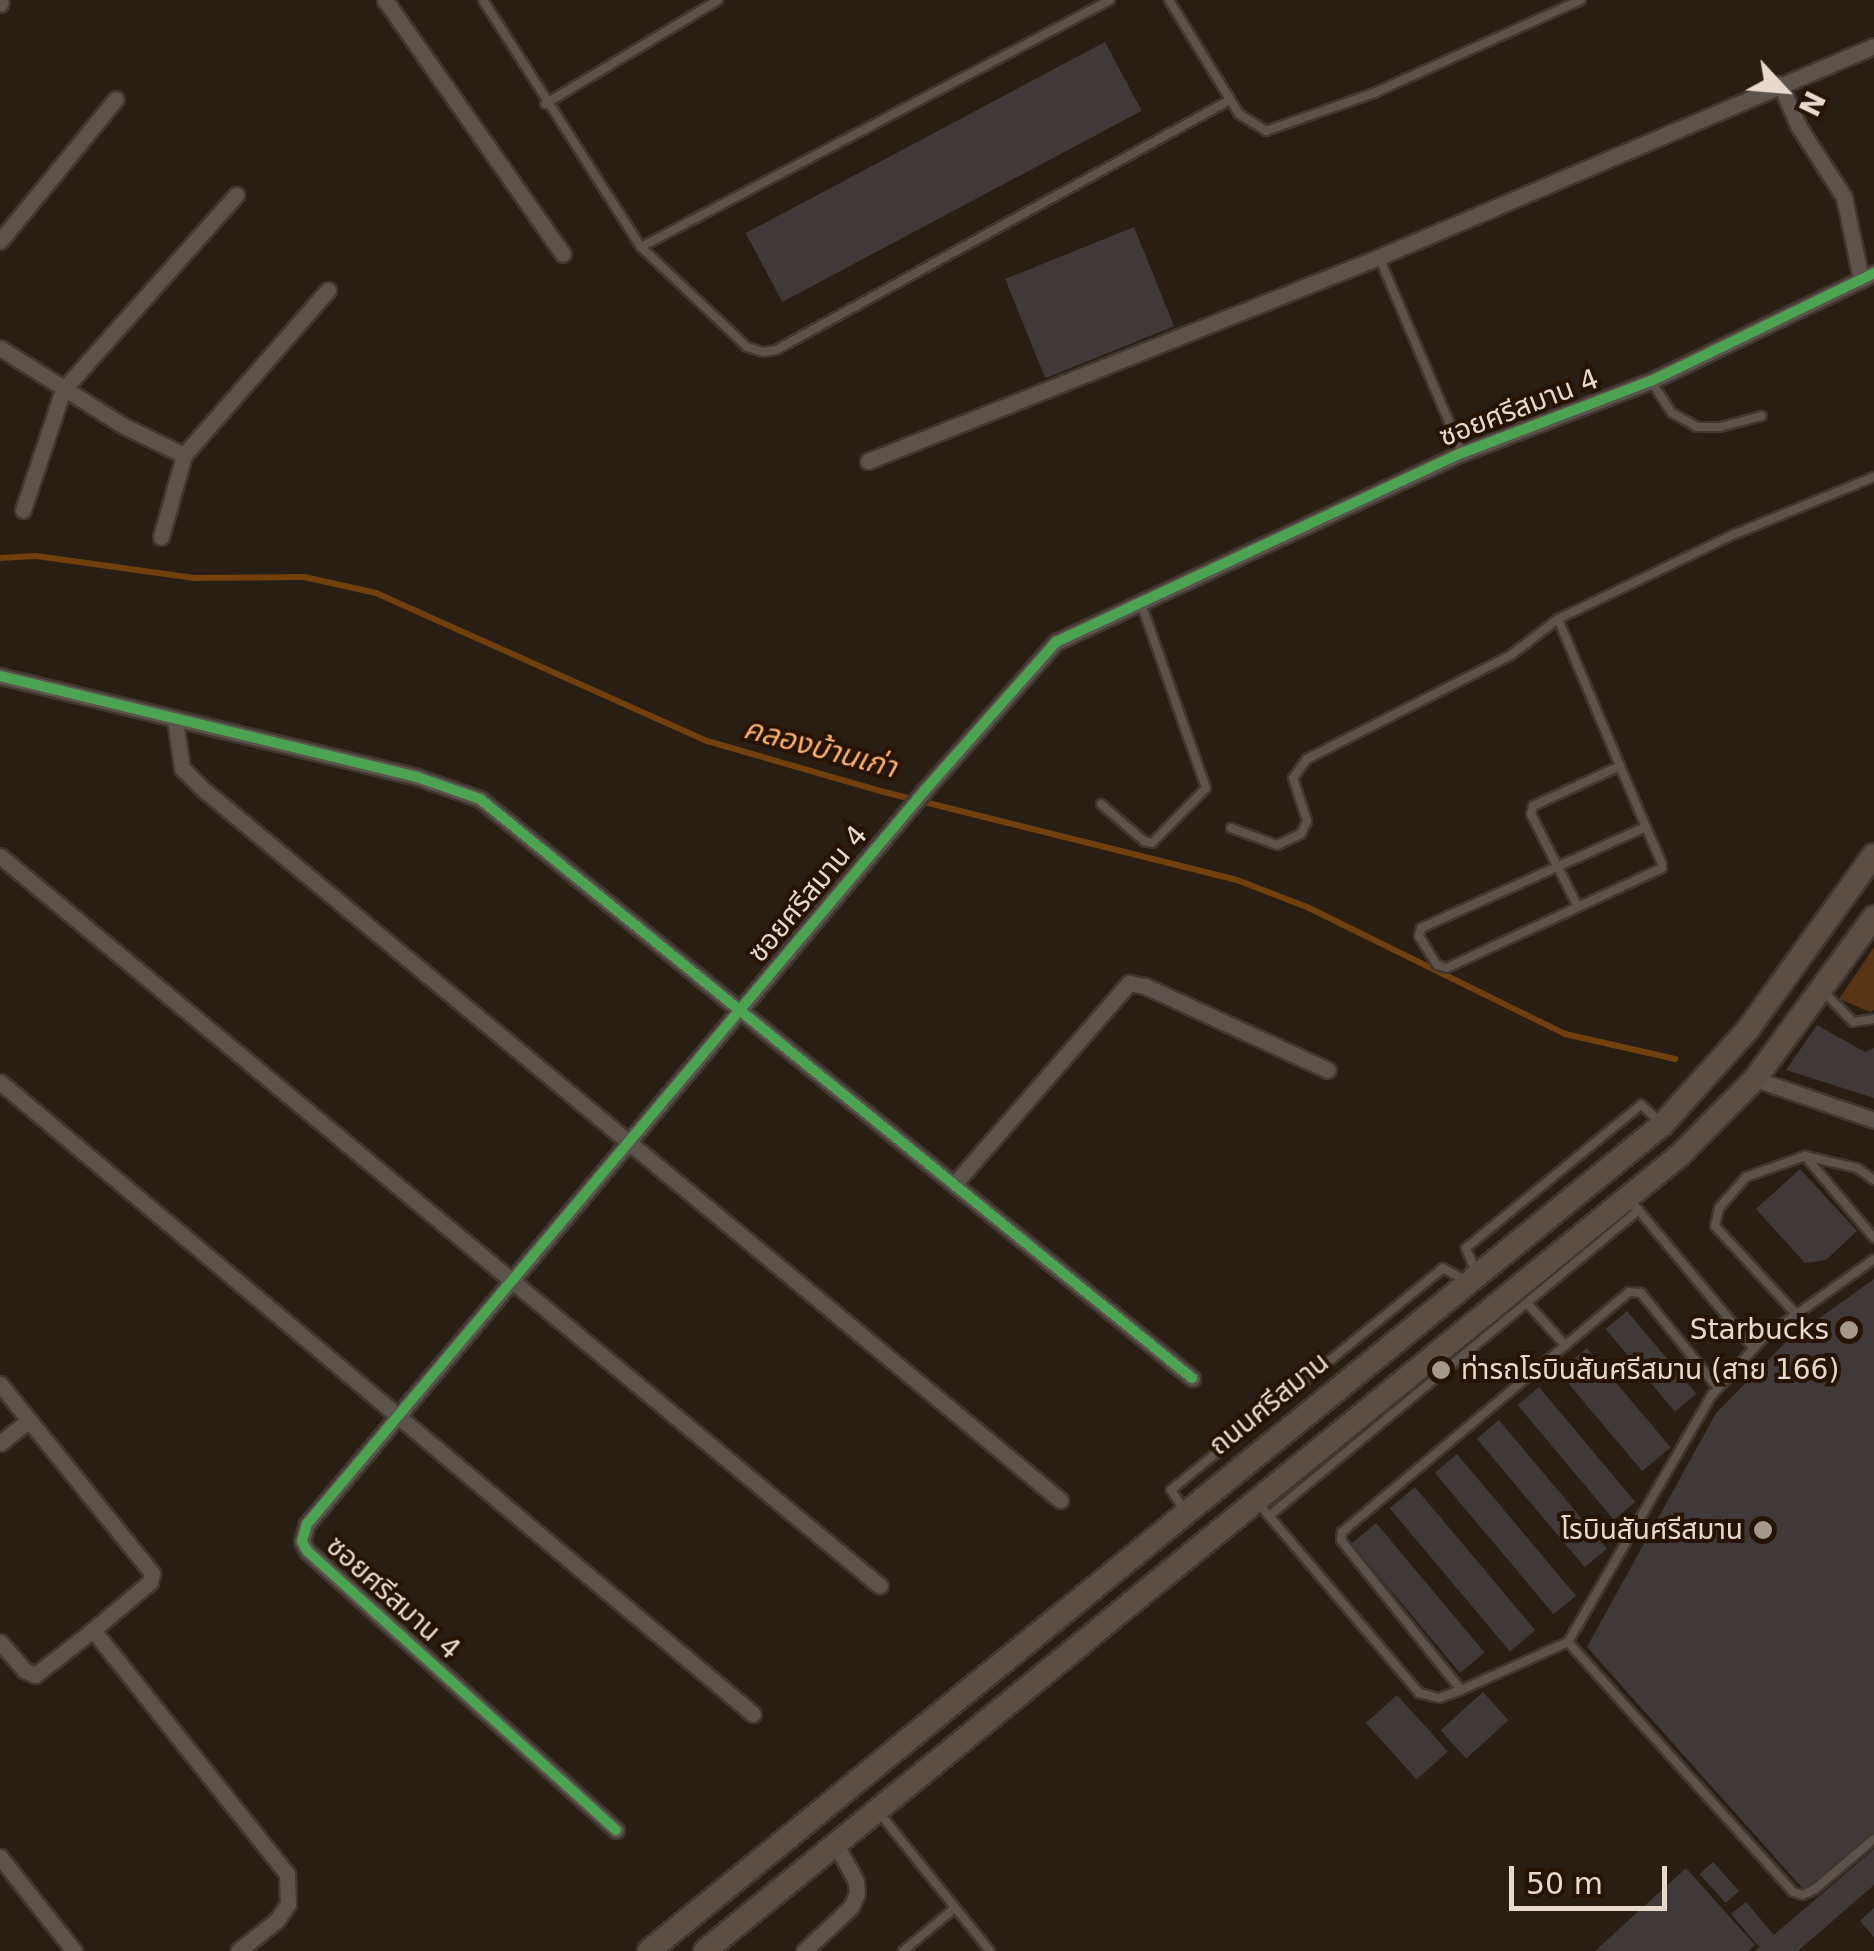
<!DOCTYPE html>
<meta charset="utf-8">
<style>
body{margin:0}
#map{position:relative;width:1874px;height:1951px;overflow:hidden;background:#291e13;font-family:"DejaVu Sans","Noto Sans Thai",sans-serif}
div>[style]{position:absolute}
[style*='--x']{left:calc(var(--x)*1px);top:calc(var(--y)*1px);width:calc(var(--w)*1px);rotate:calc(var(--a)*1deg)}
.green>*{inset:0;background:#583516}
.stream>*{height:6px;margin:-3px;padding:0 3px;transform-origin:3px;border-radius:3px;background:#71400d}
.building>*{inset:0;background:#3f3939;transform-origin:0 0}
.roads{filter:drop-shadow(2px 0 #403730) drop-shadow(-2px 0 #403730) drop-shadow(0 2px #403730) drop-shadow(0 -2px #403730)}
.lane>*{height:8px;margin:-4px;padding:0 4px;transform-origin:4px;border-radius:4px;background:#5c534c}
.street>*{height:15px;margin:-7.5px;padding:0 7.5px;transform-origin:7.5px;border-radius:7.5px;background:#5c534c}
.secondary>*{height:22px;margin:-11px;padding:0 11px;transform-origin:11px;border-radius:11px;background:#5b4f45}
.cycleway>*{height:10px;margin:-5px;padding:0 5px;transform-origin:5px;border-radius:5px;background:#4ca352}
.dots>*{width:28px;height:28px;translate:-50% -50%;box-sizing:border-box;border:5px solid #271303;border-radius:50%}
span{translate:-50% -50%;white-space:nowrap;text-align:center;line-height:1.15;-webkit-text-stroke:8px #271303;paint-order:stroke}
.street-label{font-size:28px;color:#e8d9ce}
.poi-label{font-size:28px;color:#e8d9ce}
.right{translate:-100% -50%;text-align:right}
.left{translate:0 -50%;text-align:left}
.water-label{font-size:30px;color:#fcb06f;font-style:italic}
.north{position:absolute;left:1734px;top:40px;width:100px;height:100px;-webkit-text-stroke:8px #271303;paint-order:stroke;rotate:116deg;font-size:28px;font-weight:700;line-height:40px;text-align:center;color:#e8d9ce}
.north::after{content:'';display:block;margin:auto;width:35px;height:45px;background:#e8d9ce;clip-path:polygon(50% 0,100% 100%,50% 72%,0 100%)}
.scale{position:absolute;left:1509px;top:1866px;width:158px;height:45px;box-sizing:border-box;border:5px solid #e8d9ce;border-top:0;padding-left:12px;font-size:30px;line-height:35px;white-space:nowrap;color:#e8d9ce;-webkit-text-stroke:8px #271303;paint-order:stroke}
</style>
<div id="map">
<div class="green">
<div style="clip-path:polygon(1874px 947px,1874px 1010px,1871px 1012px,1839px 999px)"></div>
</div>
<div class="stream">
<div style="--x:0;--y:558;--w:36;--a:-3"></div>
<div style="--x:36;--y:556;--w:160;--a:7.9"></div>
<div style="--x:194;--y:578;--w:110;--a:-0.5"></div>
<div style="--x:304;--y:577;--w:74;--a:12.5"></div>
<div style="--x:376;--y:593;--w:363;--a:24.1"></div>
<div style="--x:707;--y:741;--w:180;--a:16.1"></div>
<div style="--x:880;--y:791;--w:368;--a:14"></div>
<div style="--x:1237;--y:880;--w:75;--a:21.1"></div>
<div style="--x:1307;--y:907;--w:288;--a:26.2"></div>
<div style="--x:1565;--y:1034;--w:113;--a:12.8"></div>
</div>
<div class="building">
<div style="left:1105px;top:42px;width:78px;height:407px;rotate:62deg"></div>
<div style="left:1134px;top:227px;width:107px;height:139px;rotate:68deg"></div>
<div style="clip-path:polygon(1817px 1025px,1865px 1052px,1874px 1048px,1874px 1098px,1786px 1070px)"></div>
<div style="clip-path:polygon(1800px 1169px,1857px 1231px,1826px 1260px,1805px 1263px,1756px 1209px)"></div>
<div style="clip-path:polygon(1874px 1279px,1874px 1834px,1806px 1892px,1587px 1647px,1716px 1413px,1785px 1343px)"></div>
<div style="left:1627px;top:1311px;width:108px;height:28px;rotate:50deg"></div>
<div style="left:1587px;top:1348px;width:130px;height:37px;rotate:50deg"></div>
<div style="left:1539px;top:1387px;width:150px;height:28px;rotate:50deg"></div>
<div style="left:1499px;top:1420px;width:168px;height:29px;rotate:50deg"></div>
<div style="left:1457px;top:1454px;width:185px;height:29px;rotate:50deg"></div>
<div style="left:1415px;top:1487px;width:187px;height:33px;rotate:50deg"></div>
<div style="left:1376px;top:1523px;width:169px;height:32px;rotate:50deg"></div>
<div style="left:1483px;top:1692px;width:38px;height:57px;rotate:48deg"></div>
<div style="left:1397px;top:1695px;width:76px;height:42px;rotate:48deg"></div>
<div style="clip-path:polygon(1874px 1849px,1874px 1885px,1798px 1951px,1755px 1951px,1759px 1947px,1731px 1914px,1746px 1902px,1774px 1935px)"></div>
<div style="left:1713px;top:1862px;width:39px;height:18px;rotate:48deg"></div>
<div style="clip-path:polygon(1686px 1868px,1755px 1945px,1748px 1951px,1595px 1951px)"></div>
<div style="clip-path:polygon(1874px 1908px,1874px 1937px,1860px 1921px)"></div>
</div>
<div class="roads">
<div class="lane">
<div style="--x:483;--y:0;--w:293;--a:57.4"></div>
<div style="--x:1110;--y:0;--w:530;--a:152.23"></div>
<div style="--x:641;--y:247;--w:146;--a:43.3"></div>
<div style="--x:747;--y:347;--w:17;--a:17"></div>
<div style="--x:763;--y:352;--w:13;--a:-9"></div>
<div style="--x:776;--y:350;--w:518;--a:-28.84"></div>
<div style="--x:1169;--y:0;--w:134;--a:58.4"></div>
<div style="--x:1239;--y:114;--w:32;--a:32"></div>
<div style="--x:1266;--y:131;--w:114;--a:-19.4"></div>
<div style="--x:1374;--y:93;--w:227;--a:-24.2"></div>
<div style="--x:545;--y:104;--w:202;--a:-31"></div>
<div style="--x:1379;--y:257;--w:213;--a:67"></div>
<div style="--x:1651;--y:381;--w:38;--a:57"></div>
<div style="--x:1672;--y:413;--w:29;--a:29"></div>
<div style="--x:1697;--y:427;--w:23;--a:0"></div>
<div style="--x:1720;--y:427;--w:43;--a:-14.7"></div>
<div style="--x:1558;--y:619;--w:160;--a:67.1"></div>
<div style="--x:1620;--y:766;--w:66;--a:66.9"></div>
<div style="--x:1646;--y:827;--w:40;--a:66.6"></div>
<div style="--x:1662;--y:864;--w:4;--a:90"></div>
<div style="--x:1662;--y:868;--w:237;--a:155.1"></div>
<div style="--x:1447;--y:968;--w:10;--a:-163"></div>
<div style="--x:1437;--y:965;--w:34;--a:-122"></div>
<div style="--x:1419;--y:936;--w:8;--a:-76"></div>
<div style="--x:1421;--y:928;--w:247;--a:-24.2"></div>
<div style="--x:1101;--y:804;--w:57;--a:40.7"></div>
<div style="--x:1144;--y:841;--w:8;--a:14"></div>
<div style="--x:1152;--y:843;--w:77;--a:-45.5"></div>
<div style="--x:1206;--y:788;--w:196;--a:-109.4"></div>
<div style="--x:1231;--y:828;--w:49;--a:20.3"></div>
<div style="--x:1277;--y:845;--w:26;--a:-25"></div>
<div style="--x:1301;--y:834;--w:14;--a:-65"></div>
<div style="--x:1307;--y:821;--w:45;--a:-108"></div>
<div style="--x:1293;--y:778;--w:24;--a:-54"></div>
<div style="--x:1307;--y:759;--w:229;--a:-27"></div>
<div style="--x:1511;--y:655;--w:59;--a:-37.5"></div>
<div style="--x:1558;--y:619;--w:196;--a:-25.7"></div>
<div style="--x:1735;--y:534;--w:150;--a:-22.3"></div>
<div style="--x:1578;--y:907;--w:104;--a:-116.8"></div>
<div style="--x:1531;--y:814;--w:8;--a:-76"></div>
<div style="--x:1533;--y:806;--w:96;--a:-24.7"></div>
<div style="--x:1823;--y:991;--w:43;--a:45.9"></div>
<div style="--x:1853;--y:1022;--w:21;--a:-8"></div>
<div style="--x:1805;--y:1156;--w:107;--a:49.9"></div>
<div style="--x:1635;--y:1206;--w:186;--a:50.2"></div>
<div style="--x:1476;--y:1272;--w:26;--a:-113"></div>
<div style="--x:1466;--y:1248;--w:226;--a:-39.3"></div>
<div style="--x:1641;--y:1105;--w:28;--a:41"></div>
<div style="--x:1527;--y:1303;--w:57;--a:47.9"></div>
<div style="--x:1795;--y:1313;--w:118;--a:-132.6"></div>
<div style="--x:1715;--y:1226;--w:18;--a:-77"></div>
<div style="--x:1719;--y:1208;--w:41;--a:-48.9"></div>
<div style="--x:1746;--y:1177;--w:63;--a:-19.6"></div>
<div style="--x:1805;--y:1156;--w:53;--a:13"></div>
<div style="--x:1857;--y:1168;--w:21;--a:35"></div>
<div style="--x:1258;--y:1503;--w:249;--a:49.7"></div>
<div style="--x:1419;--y:1693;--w:21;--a:14"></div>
<div style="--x:1439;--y:1698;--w:23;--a:-20"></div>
<div style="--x:1461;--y:1690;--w:117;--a:-24.2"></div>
<div style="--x:1568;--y:1642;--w:285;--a:-59.8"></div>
<div style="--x:1711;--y:1396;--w:78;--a:-48.1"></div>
<div style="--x:1763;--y:1338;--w:136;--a:-35.4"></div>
<div style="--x:1183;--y:1508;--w:22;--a:-124"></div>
<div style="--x:1171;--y:1490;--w:351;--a:-39.2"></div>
<div style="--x:1443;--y:1268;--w:23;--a:29"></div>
<div style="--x:1269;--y:1516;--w:480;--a:-39.6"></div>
<div style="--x:1568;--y:1642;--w:336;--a:48"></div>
<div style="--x:1793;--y:1892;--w:10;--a:17"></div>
<div style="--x:1803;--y:1895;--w:13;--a:-27"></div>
<div style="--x:1815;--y:1889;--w:77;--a:-40.3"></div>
<div style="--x:1461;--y:1690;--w:181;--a:-128.7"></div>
<div style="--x:1348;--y:1549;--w:11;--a:-128"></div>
<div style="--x:1341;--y:1540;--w:8;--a:-83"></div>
<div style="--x:1342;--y:1532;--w:374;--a:-39.9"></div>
<div style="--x:1629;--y:1292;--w:12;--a:5"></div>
<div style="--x:1641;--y:1293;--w:122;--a:51"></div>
<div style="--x:881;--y:1815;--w:174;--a:51.3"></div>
<div style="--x:903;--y:1951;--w:67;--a:-39.6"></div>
</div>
<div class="street">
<div style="--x:385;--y:0;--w:310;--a:55"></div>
<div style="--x:0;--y:4;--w:2;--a:-63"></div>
<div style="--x:1780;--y:84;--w:47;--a:66.2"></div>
<div style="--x:1799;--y:127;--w:83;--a:57.3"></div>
<div style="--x:1844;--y:197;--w:84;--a:78.3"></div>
<div style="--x:0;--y:241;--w:183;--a:-50.8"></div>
<div style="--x:0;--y:348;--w:146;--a:32.2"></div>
<div style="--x:124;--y:426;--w:67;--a:25.8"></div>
<div style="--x:868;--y:461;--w:550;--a:-21.76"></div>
<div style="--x:1379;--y:257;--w:538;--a:-23.09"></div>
<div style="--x:23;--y:510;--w:126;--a:-71.6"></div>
<div style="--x:63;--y:390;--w:261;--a:-48.4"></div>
<div style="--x:161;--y:537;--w:85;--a:-74.3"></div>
<div style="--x:184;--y:455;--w:219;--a:-48.9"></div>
<div style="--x:0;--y:676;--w:429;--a:13.6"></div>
<div style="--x:417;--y:777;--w:67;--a:19.2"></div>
<div style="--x:480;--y:799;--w:918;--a:39.12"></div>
<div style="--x:175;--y:720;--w:49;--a:81.7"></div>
<div style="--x:182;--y:768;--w:30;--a:45"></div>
<div style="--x:203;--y:789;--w:1114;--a:39.68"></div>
<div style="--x:0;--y:856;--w:1143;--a:39.68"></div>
<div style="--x:1755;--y:1079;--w:126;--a:19"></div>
<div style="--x:0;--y:1082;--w:983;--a:40.01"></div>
<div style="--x:956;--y:1182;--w:264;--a:-49"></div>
<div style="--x:1129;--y:983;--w:16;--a:11"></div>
<div style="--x:1145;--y:986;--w:201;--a:24.7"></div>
<div style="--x:0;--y:1384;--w:243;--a:51.2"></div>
<div style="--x:152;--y:1573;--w:9;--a:103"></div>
<div style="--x:150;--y:1582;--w:75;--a:139.9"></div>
<div style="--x:93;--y:1630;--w:312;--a:51.5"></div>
<div style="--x:287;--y:1874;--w:30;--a:88"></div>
<div style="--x:288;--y:1904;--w:21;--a:125"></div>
<div style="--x:276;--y:1921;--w:48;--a:141.7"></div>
<div style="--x:0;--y:1443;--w:37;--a:-38"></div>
<div style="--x:0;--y:1642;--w:37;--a:49"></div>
<div style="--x:24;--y:1670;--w:12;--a:24"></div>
<div style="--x:35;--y:1675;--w:73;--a:-37.8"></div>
<div style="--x:616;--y:1830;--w:416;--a:-137.9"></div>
<div style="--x:307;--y:1551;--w:11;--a:-117"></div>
<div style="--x:302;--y:1541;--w:18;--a:-74"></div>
<div style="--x:307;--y:1524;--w:960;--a:-49.9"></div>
<div style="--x:925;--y:790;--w:198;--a:-48.5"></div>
<div style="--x:1056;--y:642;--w:448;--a:-25"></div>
<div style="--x:1462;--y:453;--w:202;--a:-20.9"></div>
<div style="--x:1651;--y:381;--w:248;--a:-25.8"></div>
<div style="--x:0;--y:1857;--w:120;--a:51.8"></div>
<div style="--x:804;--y:1951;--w:64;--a:-43.1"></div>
<div style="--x:851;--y:1907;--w:15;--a:-67"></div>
<div style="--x:857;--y:1893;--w:12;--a:-95"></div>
<div style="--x:856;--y:1881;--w:41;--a:-119.1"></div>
</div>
<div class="secondary">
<div style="--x:649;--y:1951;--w:1308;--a:-39.2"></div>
<div style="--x:1663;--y:1124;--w:129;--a:-48.1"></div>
<div style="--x:1749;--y:1028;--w:213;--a:-54.2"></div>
<div style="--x:705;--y:1951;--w:1259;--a:-39.23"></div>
<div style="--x:1680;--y:1155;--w:107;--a:-45.4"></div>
<div style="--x:1755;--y:1079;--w:201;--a:-53.7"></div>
</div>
</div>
<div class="cycleway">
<div style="--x:0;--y:676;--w:429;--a:13.6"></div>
<div style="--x:417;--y:777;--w:67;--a:19.2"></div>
<div style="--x:480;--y:799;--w:918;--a:39.12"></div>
<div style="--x:616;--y:1830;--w:416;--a:-137.9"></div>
<div style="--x:307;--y:1551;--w:11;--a:-117"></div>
<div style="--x:302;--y:1541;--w:18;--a:-74"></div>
<div style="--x:307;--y:1524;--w:960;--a:-49.9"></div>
<div style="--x:925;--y:790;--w:198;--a:-48.5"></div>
<div style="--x:1056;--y:642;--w:448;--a:-25"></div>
<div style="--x:1462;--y:453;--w:202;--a:-20.9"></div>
<div style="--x:1651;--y:381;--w:248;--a:-25.8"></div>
</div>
<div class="dots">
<div style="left:1849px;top:1330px;background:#a5988d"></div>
<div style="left:1441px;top:1370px;background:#a5988d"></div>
<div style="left:1763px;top:1530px;background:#a5988d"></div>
</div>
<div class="street-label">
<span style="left:1519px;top:408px;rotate:-21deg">ซอยศรีสมาน 4</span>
<span style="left:808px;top:894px;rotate:-50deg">ซอยศรีสมาน 4</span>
<span style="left:1269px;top:1404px;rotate:-39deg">ถนนศรีสมาน</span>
<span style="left:393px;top:1598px;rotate:42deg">ซอยศรีสมาน 4</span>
</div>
<div class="poi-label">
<span class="right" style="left:1829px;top:1330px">Starbucks</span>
<span class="left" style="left:1461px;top:1370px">ท่ารถโรบินสันศรีสมาน (สาย 166)</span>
<span class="right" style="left:1743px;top:1530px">โรบินสันศรีสมาน</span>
</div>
<div class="water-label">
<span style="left:820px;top:748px;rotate:15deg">คลองบ้านเก่า</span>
</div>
<div class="north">N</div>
<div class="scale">50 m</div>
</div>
